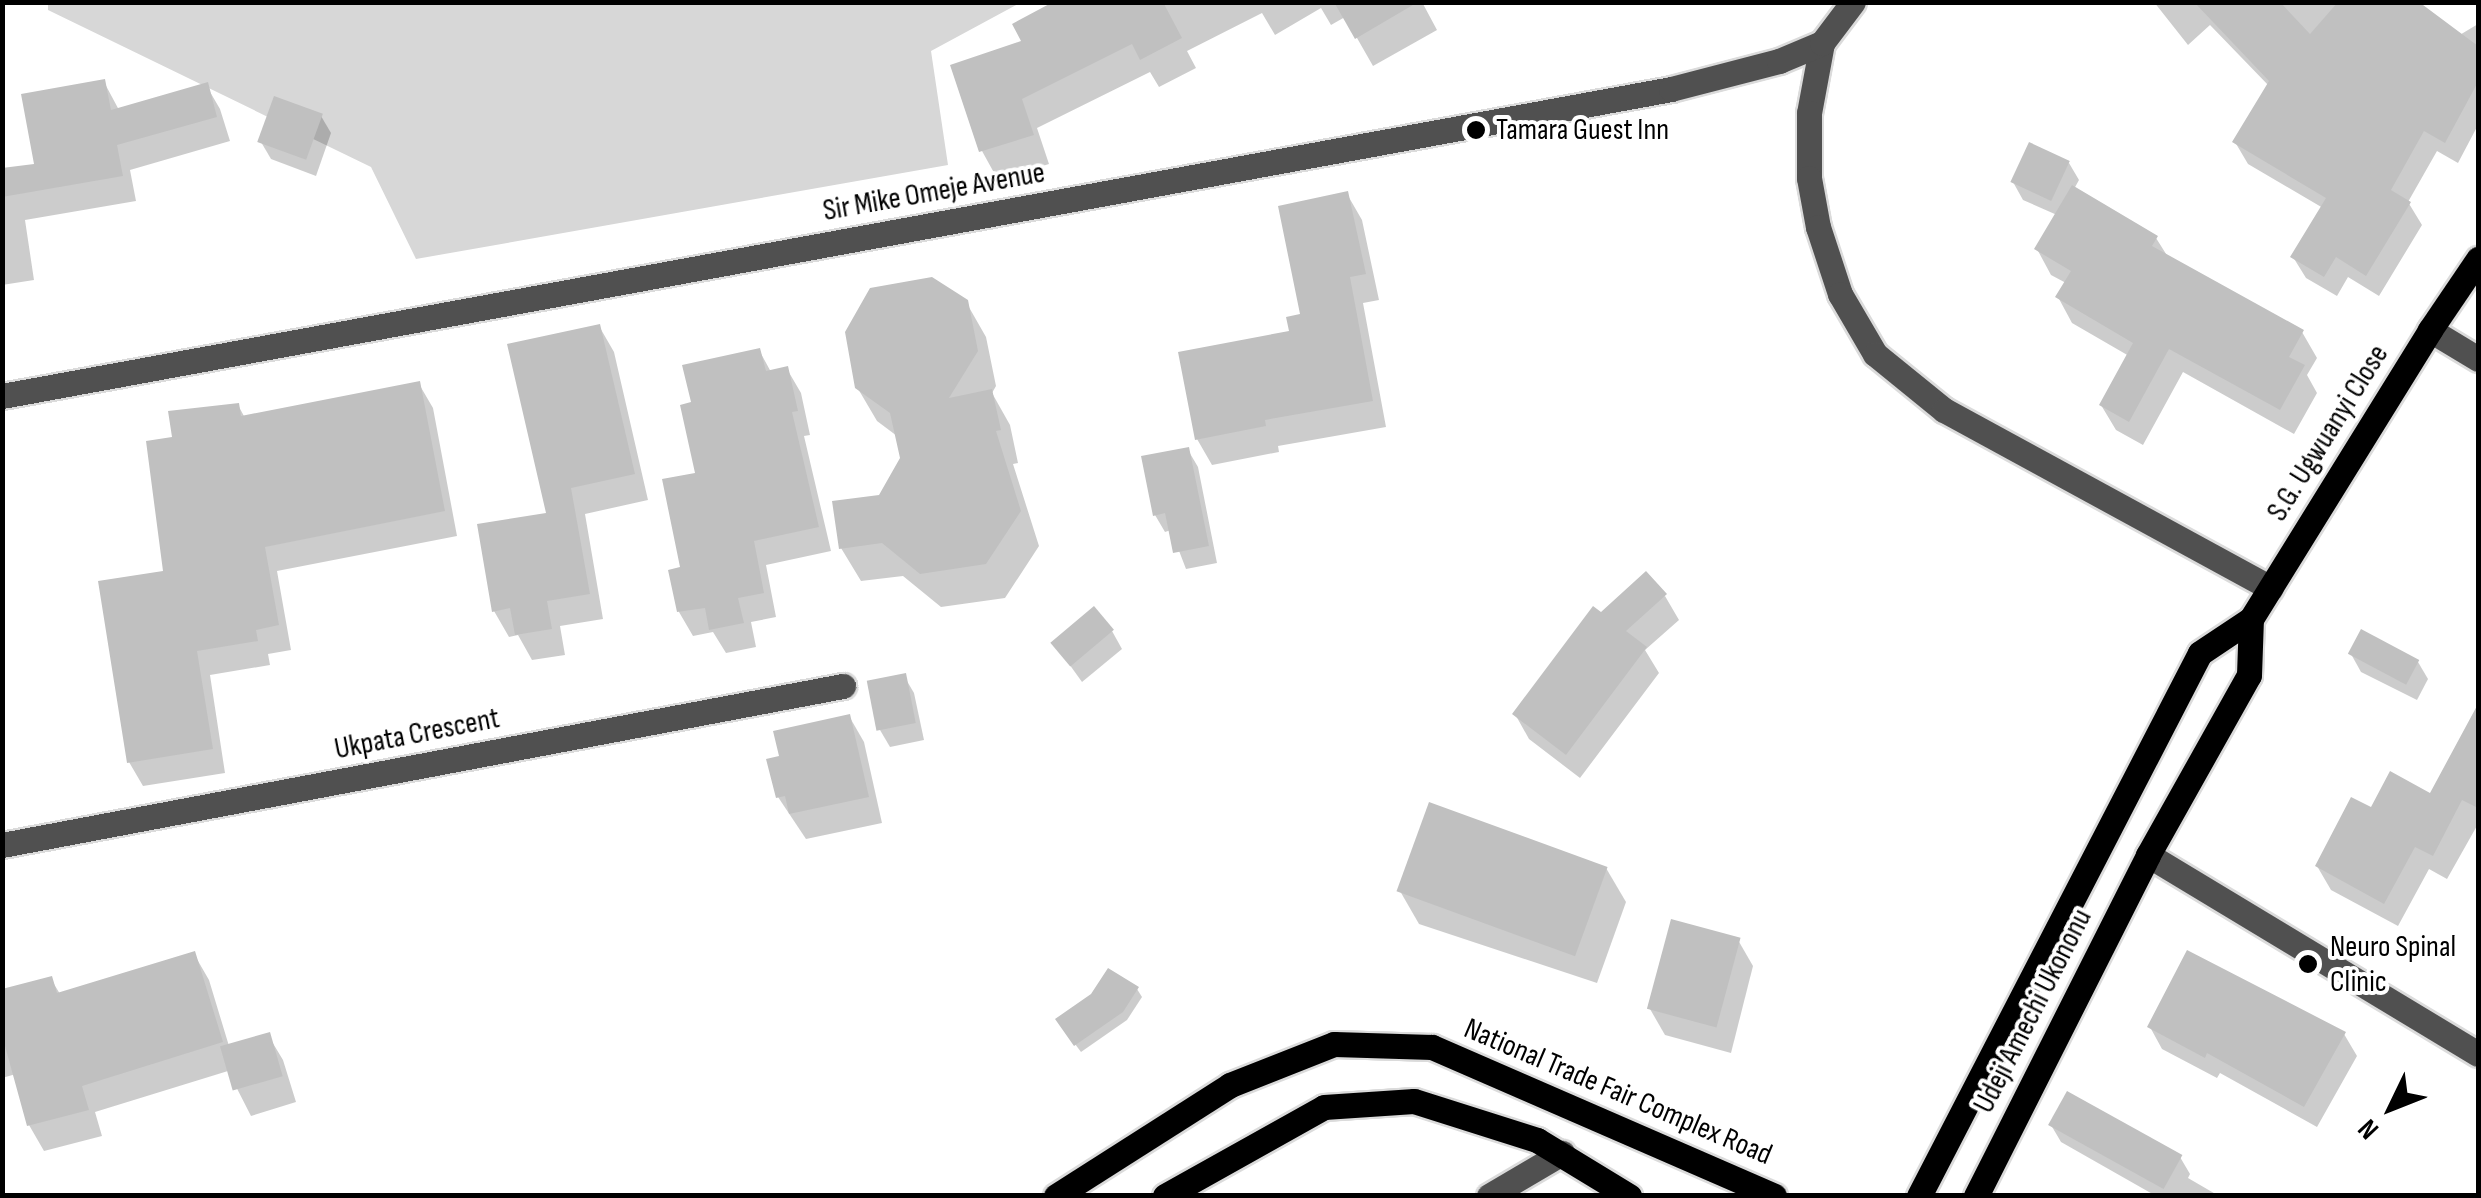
<!DOCTYPE html>
<style>
body{margin:0}
#map{position:relative;width:2481px;height:1198px;overflow:hidden;background:#fff;font-family:"Sofia Sans Condensed",sans-serif}
div>[style]{position:absolute}
[style*='--x']{left:calc(var(--x)*1px);top:calc(var(--y)*1px);width:calc(var(--w)*1px);rotate:calc(var(--a)*1deg)}
.green>*{inset:0;background:#d7d7d7}
.shadow>*{inset:0;background:#0003}
.building>*{inset:0;background:#c0c0c0;transform-origin:0 0}
.roads{filter:drop-shadow(2px 0 #dbdbdb) drop-shadow(-2px 0 #dbdbdb) drop-shadow(0 2px #dbdbdb) drop-shadow(0 -2px #dbdbdb)}
.minor>*{height:25px;margin:-12.5px;padding:0 12.5px;transform-origin:12.5px;border-radius:12.5px;background:#505050}
.major>*{height:25px;margin:-12.5px;padding:0 12.5px;transform-origin:12.5px;border-radius:12.5px;background:#000}
.dots>*{width:28px;height:28px;translate:-50% -50%;box-sizing:border-box;border:5px solid #fff;border-radius:50%}
span{translate:-50% -50%;white-space:nowrap;text-align:center;line-height:1.15;-webkit-text-stroke:8px #fff;paint-order:stroke}
.poi-label{font-size:30px;color:#000}
.left{translate:0 -50%;text-align:left}
.street-label{font-size:30px;color:#000}
.frame{position:absolute;inset:0;border:5px solid #000;pointer-events:none}
.north{position:absolute;left:2341px;top:1058px;width:100px;height:100px;-webkit-text-stroke:8px #fff;paint-order:stroke;rotate:227deg;font-size:28px;font-weight:700;line-height:40px;text-align:center;color:#000}
.north::after{content:'';display:block;margin:auto;width:35px;height:45px;background:#000;clip-path:polygon(50% 0,100% 100%,50% 72%,0 100%)}
</style>
<div id="map">
<div class="green">
<div style="clip-path:polygon(48px 3px,1020px 3px,931px 51px,948px 165px,416px 259px,371px 167px,48px 10px)"></div>
</div>
<div class="shadow">
<div style="clip-path:polygon(1059px 2px,1422px 2px,1437px 30px,1373px 66px,1345px 17px,1331px 25px,1321px 8px,1275px 35px,1262px 13px,1187px 51px,1196px 68px,1159px 87px,1150px 72px,1037px 128px,1049px 164px,998px 180px,982px 151px,1024px 43px)"></div>
<div style="clip-path:polygon(2154px 2px,2417px 2px,2458px 36px,2478px 24px,2478px 125px,2458px 163px,2437px 151px,2408px 202px,2422px 225px,2379px 296px,2348px 277px,2337px 296px,2306px 278px,2293px 257px,2323px 208px,2248px 164px,2235px 142px,2269px 86px,2210px 25px,2188px 45px)"></div>
<div style="clip-path:polygon(104px 82px,119px 110px,206px 85px,220px 109px,230px 141px,130px 170px,136px 201px,25px 220px,34px 280px,2px 285px,2px 171px,37px 166px)"></div>
<div style="clip-path:polygon(321px 116px,331px 133px,316px 176px,271px 159px,261px 142px)"></div>
<div style="clip-path:polygon(2069px 163px,2079px 180px,2074px 189px,2156px 238px,2168px 257px,2302px 332px,2317px 358px,2307px 375px,2317px 393px,2294px 434px,2183px 372px,2143px 445px,2116px 430px,2101px 405px,2129px 356px,2072px 323px,2058px 297px,2066px 283px,2051px 275px,2037px 249px,2057px 215px,2023px 200px,2013px 182px)"></div>
<div style="clip-path:polygon(1347px 194px,1362px 220px,1379px 300px,1363px 303px,1386px 427px,1278px 446px,1279px 452px,1212px 465px,1197px 439px,1303px 316px)"></div>
<div style="clip-path:polygon(966px 302px,986px 337px,996px 386px,992px 393px,1010px 425px,1018px 463px,1013px 464px,1039px 546px,1005px 598px,941px 607px,903px 576px,861px 581px,841px 548px,880px 497px,902px 459px,897px 436px,877px 421px,857px 387px)"></div>
<div style="clip-path:polygon(599px 326px,614px 352px,648px 500px,585px 514px,603px 619px,560px 626px,565px 655px,532px 660px,518px 635px,509px 637px,494px 611px,549px 515px)"></div>
<div style="clip-path:polygon(759px 350px,771px 372px,787px 369px,801px 393px,810px 435px,804px 436px,831px 551px,766px 565px,776px 617px,751px 622px,756px 647px,726px 653px,713px 632px,693px 636px,679px 612px,698px 475px,694px 404px)"></div>
<div style="clip-path:polygon(419px 384px,433px 408px,457px 536px,277px 571px,291px 650px,268px 654px,270px 665px,210px 675px,225px 773px,143px 786px,129px 762px,165px 573px,175px 440px,238px 405px,245px 418px)"></div>
<div style="clip-path:polygon(1188px 450px,1198px 467px,1217px 563px,1186px 569px,1171px 530px,1165px 532px,1155px 515px)"></div>
<div style="clip-path:polygon(1665px 596px,1679px 620px,1645px 650px,1659px 673px,1580px 778px,1529px 739px,1515px 714px,1601px 615px)"></div>
<div style="clip-path:polygon(1112px 631px,1122px 649px,1082px 682px,1054px 643px)"></div>
<div style="clip-path:polygon(2351px 654px,2418px 662px,2428px 679px,2417px 700px,2361px 672px)"></div>
<div style="clip-path:polygon(904px 676px,914px 693px,924px 740px,890px 747px,880px 730px)"></div>
<div style="clip-path:polygon(2478px 709px,2478px 824px,2447px 879px,2429px 869px,2398px 926px,2331px 890px,2317px 866px,2372px 811px,2431px 796px)"></div>
<div style="clip-path:polygon(849px 716px,864px 742px,882px 823px,806px 839px,778px 797px,782px 758px)"></div>
<div style="clip-path:polygon(1606px 868px,1626px 902px,1597px 983px,1419px 924px,1400px 891px)"></div>
<div style="clip-path:polygon(1738px 940px,1753px 966px,1731px 1053px,1665px 1035px,1650px 1009px)"></div>
<div style="clip-path:polygon(194px 954px,209px 980px,229px 1046px,268px 1035px,283px 1060px,296px 1102px,251px 1116px,228px 1071px,95px 1112px,102px 1136px,44px 1151px,29px 1125px,16px 1074px,2px 1078px,2px 992px,51px 979px,60px 994px)"></div>
<div style="clip-path:polygon(1137px 989px,1142px 997px,1127px 1020px,1081px 1052px,1063px 1028px)"></div>
<div style="clip-path:polygon(2150px 1027px,2344px 1034px,2357px 1056px,2317px 1127px,2220px 1073px,2217px 1078px,2162px 1049px)"></div>
<div style="clip-path:polygon(2051px 1125px,2180px 1157px,2190px 1174px,2188px 1178px,2219px 1196px,2156px 1196px,2061px 1142px)"></div>
</div>
<div class="building">
<div style="clip-path:polygon(1053px 2px,1163px 2px,1182px 38px,1140px 60px,1132px 44px,1022px 99px,1034px 135px,979px 152px,950px 65px,1021px 41px,1012px 24px)"></div>
<div style="clip-path:polygon(1334px 2px,1418px 2px,1355px 39px)"></div>
<div style="clip-path:polygon(2194px 2px,2280px 2px,2310px 34px,2338px 2px,2419px 2px,2478px 46px,2478px 82px,2445px 143px,2424px 131px,2391px 190px,2411px 202px,2366px 276px,2336px 257px,2324px 277px,2290px 257px,2326px 198px,2232px 142px,2269px 81px)"></div>
<div style="clip-path:polygon(105px 79px,111px 110px,208px 82px,217px 117px,117px 145px,123px 176px,2px 197px,2px 168px,34px 164px,21px 94px)"></div>
<div style="left:274px;top:96px;width:52px;height:49px;rotate:20deg"></div>
<div style="left:2029px;top:142px;width:45px;height:44px;rotate:25deg"></div>
<div style="clip-path:polygon(2072px 185px,2158px 236px,2152px 246px,2304px 330px,2289px 357px,2305px 365px,2280px 410px,2169px 349px,2129px 422px,2099px 405px,2133px 343px,2055px 297px,2071px 271px,2034px 249px)"></div>
<div style="clip-path:polygon(1348px 191px,1366px 274px,1350px 277px,1373px 401px,1265px 420px,1266px 426px,1195px 440px,1178px 352px,1289px 331px,1286px 317px,1300px 314px,1278px 206px)"></div>
<div style="clip-path:polygon(932px 277px,968px 300px,978px 351px,949px 398px,992px 389px,1001px 430px,996px 431px,1021px 511px,986px 564px,920px 574px,882px 543px,839px 549px,832px 501px,879px 495px,900px 458px,890px 413px,855px 388px,845px 332px,870px 288px)"></div>
<div style="clip-path:polygon(600px 324px,635px 474px,571px 488px,590px 594px,547px 601px,552px 629px,515px 635px,510px 608px,492px 612px,477px 524px,546px 513px,507px 344px)"></div>
<div style="clip-path:polygon(760px 348px,766px 371px,788px 366px,798px 411px,792px 412px,819px 527px,754px 541px,764px 593px,738px 598px,744px 623px,709px 630px,705px 608px,677px 612px,668px 570px,680px 567px,662px 479px,695px 473px,680px 405px,691px 402px,682px 365px)"></div>
<div style="clip-path:polygon(420px 381px,445px 511px,265px 547px,279px 625px,256px 630px,258px 641px,197px 651px,213px 749px,127px 763px,98px 581px,163px 571px,146px 441px,172px 437px,168px 411px,239px 403px,241px 416px)"></div>
<div style="clip-path:polygon(1189px 447px,1209px 546px,1173px 553px,1165px 513px,1153px 516px,1141px 456px)"></div>
<div style="clip-path:polygon(1646px 571px,1667px 594px,1626px 631px,1647px 647px,1566px 755px,1512px 714px,1593px 606px,1601px 612px)"></div>
<div style="left:1094px;top:606px;width:31px;height:57px;rotate:50deg"></div>
<div style="left:2361px;top:629px;width:66px;height:28px;rotate:28deg"></div>
<div style="left:906px;top:673px;width:51px;height:40px;rotate:79deg"></div>
<div style="clip-path:polygon(2478px 704px,2478px 808px,2462px 800px,2433px 856px,2415px 847px,2384px 904px,2315px 866px,2351px 797px,2371px 807px,2390px 771px,2430px 793px)"></div>
<div style="clip-path:polygon(850px 714px,869px 797px,789px 814px,785px 796px,776px 798px,766px 759px,779px 756px,773px 731px)"></div>
<div style="left:1429px;top:802px;width:190px;height:95px;rotate:20deg"></div>
<div style="left:1671px;top:919px;width:72px;height:93px;rotate:15deg"></div>
<div style="clip-path:polygon(2187px 950px,2346px 1032px,2304px 1107px,2207px 1053px,2205px 1058px,2147px 1027px)"></div>
<div style="clip-path:polygon(195px 951px,223px 1042px,82px 1086px,89px 1110px,27px 1126px,2px 1035px,2px 989px,52px 976px,57px 993px)"></div>
<div style="clip-path:polygon(1108px 968px,1139px 987px,1123px 1012px,1074px 1046px,1055px 1019px,1091px 994px)"></div>
<div style="left:270px;top:1032px;width:46px;height:52px;rotate:74deg"></div>
<div style="left:2067px;top:1091px;width:132px;height:39px;rotate:29deg"></div>
</div>
<div class="roads">
<div class="minor">
<div style="--x:1822;--y:43;--w:71;--a:100.5"></div>
<div style="--x:1809;--y:113;--w:65;--a:90"></div>
<div style="--x:1809;--y:178;--w:50;--a:79.6"></div>
<div style="--x:1818;--y:227;--w:71;--a:71.8"></div>
<div style="--x:1840;--y:294;--w:69;--a:59.7"></div>
<div style="--x:1875;--y:354;--w:89;--a:39.1"></div>
<div style="--x:1944;--y:410;--w:372;--a:28.6"></div>
<div style="--x:2430;--y:330;--w:56;--a:31.1"></div>
<div style="--x:2;--y:396;--w:1697;--a:-10.42"></div>
<div style="--x:1671;--y:89;--w:112;--a:-14.5"></div>
<div style="--x:1779;--y:61;--w:47;--a:-22.7"></div>
<div style="--x:1822;--y:43;--w:51;--a:-52.9"></div>
<div style="--x:2;--y:845;--w:856;--a:-10.71"></div>
<div style="--x:2148;--y:855;--w:385;--a:31.1"></div>
<div style="--x:1489;--y:1196;--w:85;--a:-30.5"></div>
</div>
<div class="major">
<div style="--x:1056;--y:1196;--w:206;--a:-32.5"></div>
<div style="--x:1230;--y:1085;--w:112;--a:-21.5"></div>
<div style="--x:1334;--y:1044;--w:98;--a:1.8"></div>
<div style="--x:1432;--y:1047;--w:373;--a:23.5"></div>
<div style="--x:1165;--y:1196;--w:182;--a:-29.2"></div>
<div style="--x:1324;--y:1107;--w:90;--a:-3.8"></div>
<div style="--x:1414;--y:1101;--w:129;--a:17.6"></div>
<div style="--x:1537;--y:1140;--w:108;--a:31.3"></div>
<div style="--x:1919;--y:1196;--w:611;--a:-62.64"></div>
<div style="--x:2200;--y:653;--w:61;--a:-33.7"></div>
<div style="--x:2251;--y:619;--w:340;--a:-58.2"></div>
<div style="--x:2430;--y:330;--w:86;--a:-55.9"></div>
<div style="--x:1976;--y:1196;--w:382;--a:-63.2"></div>
<div style="--x:2148;--y:855;--w:206;--a:-60.7"></div>
<div style="--x:2249;--y:675;--w:56;--a:-88"></div>
</div>
</div>
<div class="dots">
<div style="left:1476px;top:130px;background:#000"></div>
<div style="left:2308px;top:964px;background:#000"></div>
</div>
<div class="poi-label">
<span class="left" style="left:1496px;top:130px">Tamara Guest Inn</span>
<span class="left" style="left:2330px;top:964px">Neuro Spinal<br>Clinic</span>
</div>
<div class="street-label">
<span style="left:934px;top:192px;rotate:-10deg">Sir Mike Omeje Avenue</span>
<span style="left:2328px;top:433px;rotate:-58deg">S.G. Ugwuanyi Close</span>
<span style="left:417px;top:734px;rotate:-11deg">Ukpata Crescent</span>
<span style="left:2033px;top:1011px;rotate:-63deg">Udeji Amechi Ukononu</span>
<span style="left:1618px;top:1092px;rotate:23deg">National Trade Fair Complex Road</span>
</div>
<div class="frame"></div>
<div class="north">N</div>
</div>
